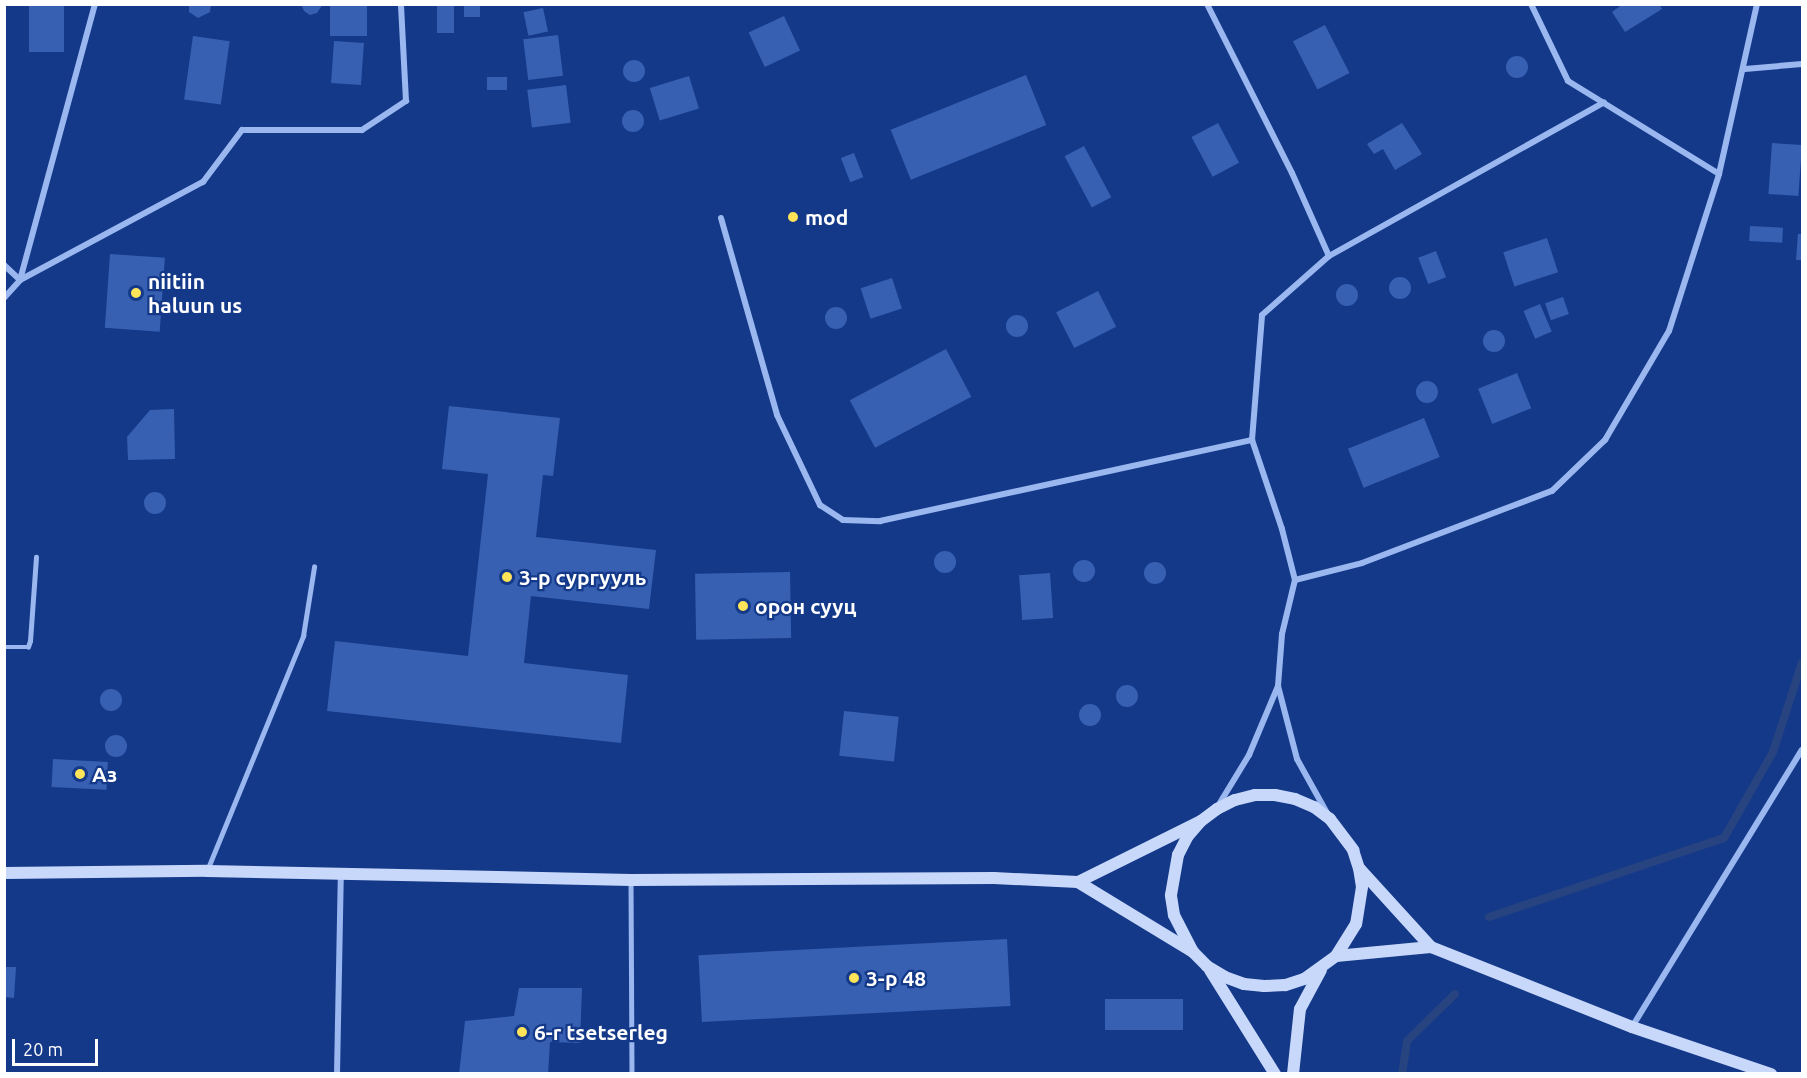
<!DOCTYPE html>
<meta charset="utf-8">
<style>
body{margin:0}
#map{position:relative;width:1807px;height:1078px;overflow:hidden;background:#143989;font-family:Ubuntu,sans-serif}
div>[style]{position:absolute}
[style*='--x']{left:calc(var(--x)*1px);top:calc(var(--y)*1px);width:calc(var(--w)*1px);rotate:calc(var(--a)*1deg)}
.stream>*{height:8px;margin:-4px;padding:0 4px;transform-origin:4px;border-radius:4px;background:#284480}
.building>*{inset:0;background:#3760b2;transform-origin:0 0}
.round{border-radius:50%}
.lane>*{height:4.5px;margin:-2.25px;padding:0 2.25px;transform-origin:2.25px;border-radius:2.25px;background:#9ab7f0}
.street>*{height:6px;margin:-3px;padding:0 3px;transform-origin:3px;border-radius:3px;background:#9ab7f0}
.secondary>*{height:12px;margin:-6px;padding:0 6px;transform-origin:6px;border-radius:6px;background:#c8d8fb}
.dots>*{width:16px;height:16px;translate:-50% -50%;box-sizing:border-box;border:3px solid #143989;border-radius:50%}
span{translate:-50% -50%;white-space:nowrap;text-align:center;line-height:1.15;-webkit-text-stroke:4.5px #143989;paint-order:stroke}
.poi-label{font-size:21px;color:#fff;font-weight:700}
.left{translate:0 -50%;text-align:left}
.frame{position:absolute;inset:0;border:6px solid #fff;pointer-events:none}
.scale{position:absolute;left:12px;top:1039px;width:86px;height:27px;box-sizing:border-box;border:3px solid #fff;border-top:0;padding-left:8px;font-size:18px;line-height:21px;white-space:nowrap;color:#fff;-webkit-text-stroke:4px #143989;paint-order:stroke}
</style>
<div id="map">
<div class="stream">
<div style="--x:1489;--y:917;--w:248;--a:-18.6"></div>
<div style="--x:1724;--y:838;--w:99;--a:-60.3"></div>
<div style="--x:1773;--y:752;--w:94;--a:-72"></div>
<div style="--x:1402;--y:1074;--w:33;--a:-81"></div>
<div style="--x:1407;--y:1041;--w:67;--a:-44.4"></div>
</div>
<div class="building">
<div style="left:29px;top:4px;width:35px;height:48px"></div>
<div style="clip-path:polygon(189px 4px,211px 4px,210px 12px,198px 18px,189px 12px)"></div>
<div style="clip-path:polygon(301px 4px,323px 4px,317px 13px,310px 15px,304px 11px)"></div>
<div style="left:330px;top:4px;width:37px;height:32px"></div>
<div style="left:437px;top:4px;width:17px;height:29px"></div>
<div style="left:464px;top:4px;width:16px;height:13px"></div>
<div style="clip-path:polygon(1623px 4px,1659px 4px,1662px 9px,1625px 32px,1612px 12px)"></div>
<div style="left:543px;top:8px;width:24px;height:20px;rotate:78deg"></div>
<div style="left:784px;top:16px;width:38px;height:39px;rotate:65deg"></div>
<div style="left:1325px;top:25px;width:54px;height:36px;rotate:63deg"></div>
<div style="left:558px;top:35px;width:41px;height:35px;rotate:83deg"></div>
<div style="left:193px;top:36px;width:37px;height:64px;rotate:8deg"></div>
<div style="left:334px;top:41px;width:30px;height:42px;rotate:4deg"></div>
<div class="round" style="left:1506px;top:56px;width:22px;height:22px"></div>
<div class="round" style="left:623px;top:60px;width:22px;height:22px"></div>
<div style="left:1026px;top:75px;width:54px;height:146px;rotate:68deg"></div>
<div style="left:689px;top:76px;width:34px;height:41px;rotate:73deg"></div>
<div style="left:487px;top:77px;width:20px;height:13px"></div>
<div style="left:566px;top:85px;width:38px;height:39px;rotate:83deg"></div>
<div class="round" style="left:622px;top:110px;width:22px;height:22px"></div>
<div style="left:1218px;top:123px;width:45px;height:30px;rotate:62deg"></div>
<div style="clip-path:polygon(1402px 123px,1422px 154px,1395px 170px,1383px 149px,1374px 154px,1367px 144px)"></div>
<div style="left:1772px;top:143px;width:30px;height:51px;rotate:4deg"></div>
<div style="left:1084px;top:146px;width:58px;height:22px;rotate:62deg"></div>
<div style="left:854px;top:153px;width:26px;height:14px;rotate:69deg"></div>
<div style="left:1750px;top:226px;width:33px;height:15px;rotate:3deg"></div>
<div style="clip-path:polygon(1798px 234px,1802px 234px,1802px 260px,1796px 260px)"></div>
<div style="left:1547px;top:238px;width:36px;height:46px;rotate:72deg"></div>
<div style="left:1436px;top:251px;width:28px;height:19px;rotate:69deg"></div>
<div style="left:110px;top:254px;width:55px;height:74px;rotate:4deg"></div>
<div class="round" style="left:1389px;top:277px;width:22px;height:22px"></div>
<div style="left:892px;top:278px;width:32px;height:33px;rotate:72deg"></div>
<div class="round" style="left:1336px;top:284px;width:22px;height:22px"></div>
<div style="left:1098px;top:291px;width:40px;height:47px;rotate:63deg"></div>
<div style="left:1563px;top:297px;width:18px;height:19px;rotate:71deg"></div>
<div style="left:1540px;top:304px;width:30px;height:18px;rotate:67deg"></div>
<div class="round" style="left:825px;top:307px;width:22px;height:22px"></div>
<div class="round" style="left:1006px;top:315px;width:22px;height:22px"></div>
<div class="round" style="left:1483px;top:330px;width:22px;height:22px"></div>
<div style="left:946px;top:349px;width:54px;height:109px;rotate:62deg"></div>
<div style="left:1517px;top:373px;width:38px;height:42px;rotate:68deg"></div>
<div class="round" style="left:1416px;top:381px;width:22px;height:22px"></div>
<div style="clip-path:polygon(449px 406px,560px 418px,553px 476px,543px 475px,536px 537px,656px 550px,649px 609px,531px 596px,524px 663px,628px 675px,621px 743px,327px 711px,335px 641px,468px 656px,488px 474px,442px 469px)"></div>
<div style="clip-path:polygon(174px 409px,175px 459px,128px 460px,127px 437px,150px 410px)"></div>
<div style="left:1424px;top:418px;width:42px;height:82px;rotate:68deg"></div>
<div class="round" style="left:144px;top:492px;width:22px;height:22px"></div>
<div class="round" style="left:934px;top:551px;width:22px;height:22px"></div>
<div class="round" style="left:1073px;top:560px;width:22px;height:22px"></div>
<div class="round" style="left:1144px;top:562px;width:22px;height:22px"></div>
<div style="left:790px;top:572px;width:66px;height:95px;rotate:89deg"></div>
<div style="left:1050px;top:573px;width:45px;height:31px;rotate:86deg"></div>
<div class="round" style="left:1116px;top:685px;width:22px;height:22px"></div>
<div class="round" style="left:100px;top:689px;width:22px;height:22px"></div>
<div class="round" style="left:1079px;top:704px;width:22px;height:22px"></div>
<div style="left:844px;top:711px;width:55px;height:45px;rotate:6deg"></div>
<div class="round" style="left:105px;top:735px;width:22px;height:22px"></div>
<div style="left:53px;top:759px;width:55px;height:28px;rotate:3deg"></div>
<div style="left:1007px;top:939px;width:67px;height:309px;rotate:87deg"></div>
<div style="clip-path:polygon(4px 967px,16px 967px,14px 998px,4px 997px)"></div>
<div style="clip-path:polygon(519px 988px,582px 988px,580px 1043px,550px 1042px,548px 1074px,459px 1074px,465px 1021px,514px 1016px)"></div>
<div style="left:1183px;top:999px;width:31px;height:78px;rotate:90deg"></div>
</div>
<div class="lane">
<div style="--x:4;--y:647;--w:24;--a:0"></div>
<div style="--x:28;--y:647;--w:6;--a:-72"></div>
<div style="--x:30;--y:641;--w:84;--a:-85.9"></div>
<div style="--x:208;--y:868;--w:251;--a:-67.7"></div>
<div style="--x:303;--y:636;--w:70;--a:-80.9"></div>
<div style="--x:631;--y:880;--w:194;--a:89.7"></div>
</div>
<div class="street">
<div style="--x:1207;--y:4;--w:189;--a:63.3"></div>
<div style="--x:1292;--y:173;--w:91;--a:66"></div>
<div style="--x:1531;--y:4;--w:85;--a:64.3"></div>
<div style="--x:1568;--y:81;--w:177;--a:31.6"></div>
<div style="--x:1745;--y:69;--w:57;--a:-5"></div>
<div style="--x:721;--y:218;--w:205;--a:74.1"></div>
<div style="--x:777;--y:415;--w:100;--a:64.5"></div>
<div style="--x:820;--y:505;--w:27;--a:33"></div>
<div style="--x:843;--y:520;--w:37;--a:2"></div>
<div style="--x:880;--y:521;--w:381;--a:-12.3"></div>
<div style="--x:4;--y:265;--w:22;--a:43"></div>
<div style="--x:20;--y:280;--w:286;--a:-74.8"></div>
<div style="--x:4;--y:298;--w:24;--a:-48"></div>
<div style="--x:20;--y:280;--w:208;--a:-28.2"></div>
<div style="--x:203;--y:182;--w:65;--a:-53.1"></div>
<div style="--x:242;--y:130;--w:120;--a:0"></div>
<div style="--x:362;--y:130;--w:53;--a:-33.4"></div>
<div style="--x:406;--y:101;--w:97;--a:-93"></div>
<div style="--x:1295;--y:580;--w:53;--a:-104.3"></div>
<div style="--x:1282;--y:529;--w:94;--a:-108.6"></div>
<div style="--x:1252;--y:440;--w:125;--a:-85.4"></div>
<div style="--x:1262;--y:315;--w:89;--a:-41.4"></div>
<div style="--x:1329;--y:256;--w:315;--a:-29.2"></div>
<div style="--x:1278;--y:686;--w:75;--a:75.4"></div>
<div style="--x:1297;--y:759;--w:62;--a:60.9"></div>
<div style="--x:1218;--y:806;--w:60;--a:-58.7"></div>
<div style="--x:1249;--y:755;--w:75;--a:-67.2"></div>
<div style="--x:1278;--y:686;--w:52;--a:-85.6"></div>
<div style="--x:1282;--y:634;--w:56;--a:-76.5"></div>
<div style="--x:1295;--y:580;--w:69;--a:-14.2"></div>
<div style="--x:1362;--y:563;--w:203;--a:-20.8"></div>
<div style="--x:1552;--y:491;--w:74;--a:-43.9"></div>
<div style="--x:1605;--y:440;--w:126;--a:-59.6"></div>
<div style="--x:1669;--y:331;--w:165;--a:-72.3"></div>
<div style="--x:1719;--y:174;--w:174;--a:-77.4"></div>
<div style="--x:1632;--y:1027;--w:325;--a:-58.5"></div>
<div style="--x:337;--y:1074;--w:201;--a:-88.9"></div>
</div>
<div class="secondary">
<div style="--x:1359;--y:868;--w:107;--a:47.7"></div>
<div style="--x:1431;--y:947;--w:216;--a:21.7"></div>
<div style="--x:1632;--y:1027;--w:147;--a:18.7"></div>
<div style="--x:4;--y:873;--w:203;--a:-0.6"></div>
<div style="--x:207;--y:871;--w:424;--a:1.2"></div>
<div style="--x:631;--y:880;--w:363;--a:-0.3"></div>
<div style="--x:994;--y:878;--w:84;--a:2.7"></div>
<div style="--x:1078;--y:882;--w:135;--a:31.3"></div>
<div style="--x:1078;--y:882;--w:137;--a:-26.4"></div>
<div style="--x:1201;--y:821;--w:20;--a:-37"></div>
<div style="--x:1217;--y:809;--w:20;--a:-27"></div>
<div style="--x:1235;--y:800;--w:21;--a:-14"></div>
<div style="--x:1255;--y:795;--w:20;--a:0"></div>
<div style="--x:1275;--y:795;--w:20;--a:11"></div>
<div style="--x:1295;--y:799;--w:21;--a:23"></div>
<div style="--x:1314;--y:807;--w:20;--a:37"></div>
<div style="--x:1330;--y:819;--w:39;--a:53"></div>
<div style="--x:1353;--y:850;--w:19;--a:72"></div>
<div style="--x:1359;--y:868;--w:19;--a:81"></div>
<div style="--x:1362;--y:887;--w:37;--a:99"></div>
<div style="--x:1356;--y:924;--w:38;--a:122"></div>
<div style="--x:1336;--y:956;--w:39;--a:144"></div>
<div style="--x:1304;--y:979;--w:20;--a:162"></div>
<div style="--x:1285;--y:985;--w:21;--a:177"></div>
<div style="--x:1264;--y:986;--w:20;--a:-174"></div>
<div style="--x:1244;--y:984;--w:20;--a:-160"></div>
<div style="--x:1225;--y:977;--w:21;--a:-149"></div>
<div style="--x:1207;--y:966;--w:20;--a:-135"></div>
<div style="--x:1193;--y:952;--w:42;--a:-117.2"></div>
<div style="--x:1174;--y:915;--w:20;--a:-99"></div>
<div style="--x:1171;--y:895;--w:41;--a:-80.1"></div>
<div style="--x:1178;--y:855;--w:20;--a:-63"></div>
<div style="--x:1187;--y:837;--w:21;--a:-49"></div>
<div style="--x:1336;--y:956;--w:95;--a:-5.4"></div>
<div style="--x:1210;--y:970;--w:123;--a:58"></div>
<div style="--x:1293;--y:1074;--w:65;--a:-83.9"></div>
<div style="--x:1300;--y:1009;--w:44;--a:-61.7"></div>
</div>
<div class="dots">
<div style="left:793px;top:217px;background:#ffe359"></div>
<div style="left:136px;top:293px;background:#ffe359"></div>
<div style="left:507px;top:577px;background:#ffe359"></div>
<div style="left:743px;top:606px;background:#ffe359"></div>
<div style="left:80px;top:774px;background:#ffe359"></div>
<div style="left:854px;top:978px;background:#ffe359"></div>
<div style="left:522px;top:1032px;background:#ffe359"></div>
</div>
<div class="poi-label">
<span class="left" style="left:805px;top:217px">mod</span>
<span class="left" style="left:148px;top:293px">niitiin<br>haluun us</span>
<span class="left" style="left:519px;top:577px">3-р сургууль</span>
<span class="left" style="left:755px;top:606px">орон сууц</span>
<span class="left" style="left:92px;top:774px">Аз</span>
<span class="left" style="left:866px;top:978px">3-р 48</span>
<span class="left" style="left:534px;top:1032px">6-r tsetserleg</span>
</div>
<div class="frame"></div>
<div class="scale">20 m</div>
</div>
